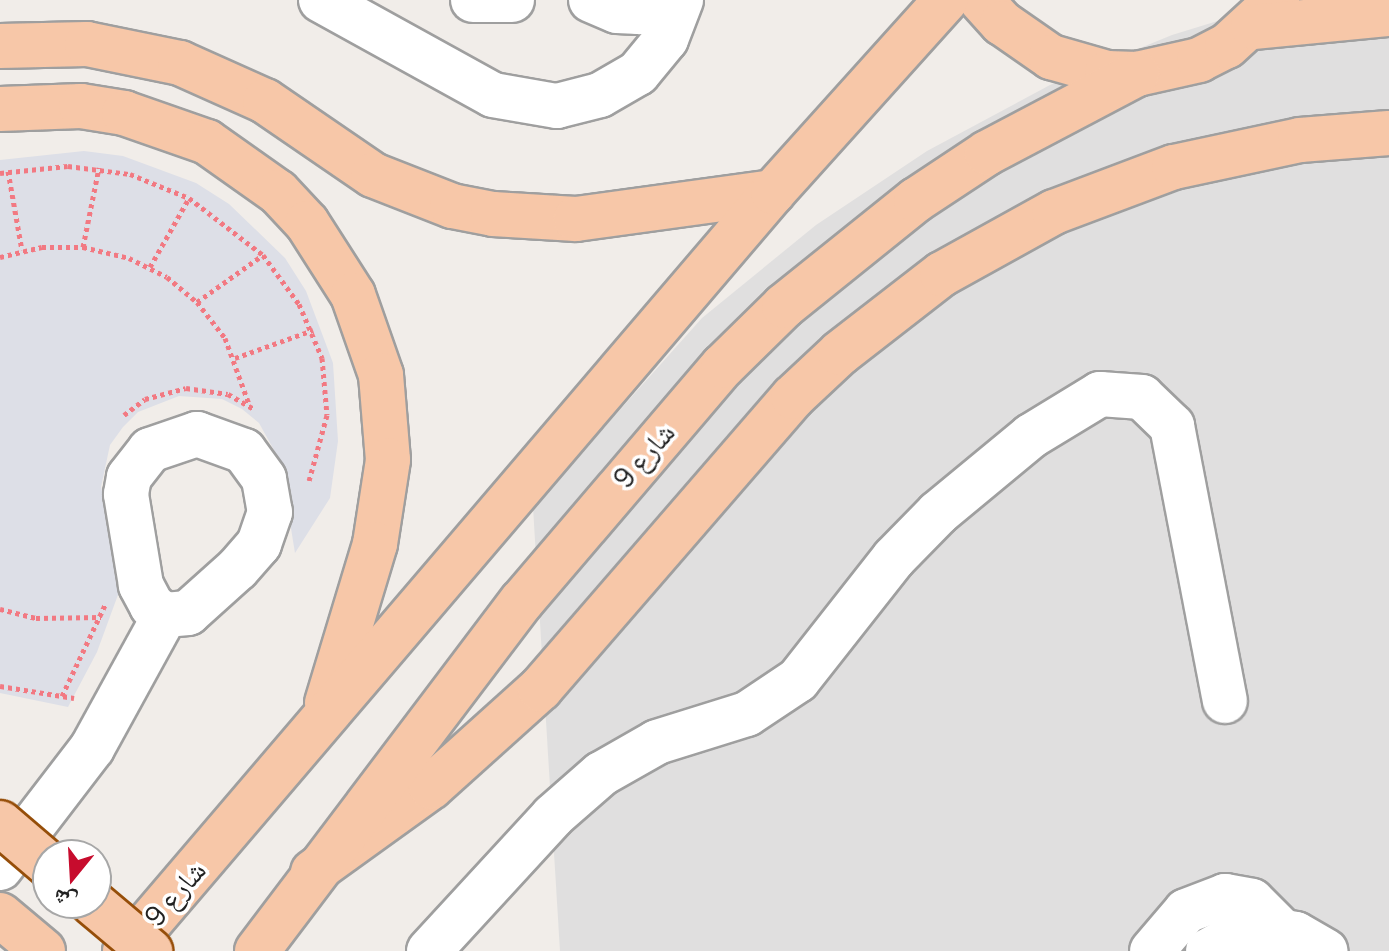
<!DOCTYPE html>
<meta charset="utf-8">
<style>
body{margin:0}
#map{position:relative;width:1389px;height:951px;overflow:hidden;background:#f1ede9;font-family:Manrope,"Noto Naskh Arabic",sans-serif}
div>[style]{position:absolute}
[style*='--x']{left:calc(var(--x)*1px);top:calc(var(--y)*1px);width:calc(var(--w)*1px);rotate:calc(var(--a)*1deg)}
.residential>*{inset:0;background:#e0dfdf}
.plaza>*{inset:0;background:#dddfe7}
.path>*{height:5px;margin-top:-2.5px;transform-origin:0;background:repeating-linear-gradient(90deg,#f27982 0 4px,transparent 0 8px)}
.roads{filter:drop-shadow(2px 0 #9f9f9f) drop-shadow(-2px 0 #9f9f9f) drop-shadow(0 2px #9f9f9f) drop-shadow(0 -2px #9f9f9f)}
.minor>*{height:44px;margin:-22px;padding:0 22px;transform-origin:22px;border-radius:22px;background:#fff}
.major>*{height:44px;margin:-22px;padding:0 22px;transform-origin:22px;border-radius:22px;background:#f7c7a8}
.bridges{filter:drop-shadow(2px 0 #964e09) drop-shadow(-2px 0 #964e09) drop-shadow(0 2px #964e09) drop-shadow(0 -2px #964e09)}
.major-bridge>*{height:44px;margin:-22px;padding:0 22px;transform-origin:22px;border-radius:22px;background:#f7c7a8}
span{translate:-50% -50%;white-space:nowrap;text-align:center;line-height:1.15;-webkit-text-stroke:7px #fff;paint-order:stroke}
.street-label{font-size:28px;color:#222}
.north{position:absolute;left:32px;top:839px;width:80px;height:80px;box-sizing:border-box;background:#fff;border:2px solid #a7a7a7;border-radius:50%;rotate:198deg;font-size:22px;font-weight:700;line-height:32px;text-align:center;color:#222}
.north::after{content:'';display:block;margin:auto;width:28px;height:36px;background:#c70c2d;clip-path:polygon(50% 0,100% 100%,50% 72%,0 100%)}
</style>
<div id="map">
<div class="residential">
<div style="clip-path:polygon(1286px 0,1389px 0,1389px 951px,560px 951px,533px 507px,702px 318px,816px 225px,927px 151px,1050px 85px,1172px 35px)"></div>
</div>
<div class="plaza">
<div style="clip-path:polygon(84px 151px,123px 156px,196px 183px,229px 204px,285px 258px,306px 291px,333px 363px,338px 441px,330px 498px,295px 553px,280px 461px,259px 423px,242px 409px,222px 399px,179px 396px,138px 412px,123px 427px,110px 445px,101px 487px,120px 571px,119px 592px,97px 652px,68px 707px,0 693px,0 160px)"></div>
</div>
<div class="path">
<div style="--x:8;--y:171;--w:80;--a:80"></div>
<div style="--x:0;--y:173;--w:68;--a:-5.9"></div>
<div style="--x:68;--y:166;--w:63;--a:7.4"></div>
<div style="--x:130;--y:174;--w:64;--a:22.1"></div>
<div style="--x:189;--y:198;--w:93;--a:37.6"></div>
<div style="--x:263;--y:255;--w:61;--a:53.7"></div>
<div style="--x:299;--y:304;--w:59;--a:66.9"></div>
<div style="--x:322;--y:358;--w:57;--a:85"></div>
<div style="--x:327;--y:415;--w:68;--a:105.3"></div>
<div style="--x:83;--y:247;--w:81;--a:-78.6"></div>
<div style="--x:0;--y:257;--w:43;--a:-13.4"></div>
<div style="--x:42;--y:247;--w:41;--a:0"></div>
<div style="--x:83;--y:247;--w:47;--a:13.4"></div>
<div style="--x:129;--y:258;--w:42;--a:26.6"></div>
<div style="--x:167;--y:277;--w:39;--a:40"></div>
<div style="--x:197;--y:302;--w:46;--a:52.1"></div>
<div style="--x:225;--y:338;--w:70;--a:70"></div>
<div style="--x:150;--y:267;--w:79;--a:-60.5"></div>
<div style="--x:197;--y:302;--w:81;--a:-35.5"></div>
<div style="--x:235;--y:358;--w:83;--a:-19.7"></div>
<div style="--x:124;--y:415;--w:26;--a:-37"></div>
<div style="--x:145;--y:399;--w:42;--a:-15"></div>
<div style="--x:186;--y:388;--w:42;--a:8.1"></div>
<div style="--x:228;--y:394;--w:30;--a:30"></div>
<div style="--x:0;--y:609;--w:37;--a:14"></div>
<div style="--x:36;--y:618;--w:65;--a:-0.9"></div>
<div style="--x:0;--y:686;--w:75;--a:9.2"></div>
<div style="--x:62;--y:696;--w:101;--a:-64.7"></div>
</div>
<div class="roads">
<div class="minor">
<div style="--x:321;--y:0;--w:196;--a:28.9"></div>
<div style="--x:493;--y:95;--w:65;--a:9.8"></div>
<div style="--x:557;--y:106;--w:44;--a:-14.3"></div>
<div style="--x:600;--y:95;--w:44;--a:-30.1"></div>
<div style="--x:638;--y:73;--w:44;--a:-50.5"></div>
<div style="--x:666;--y:39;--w:42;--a:-69"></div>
<div style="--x:473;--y:0;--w:39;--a:0"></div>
<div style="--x:591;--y:0;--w:28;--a:23"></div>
<div style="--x:617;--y:11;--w:22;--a:3"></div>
<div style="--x:639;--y:12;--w:41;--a:-17.1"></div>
<div style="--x:197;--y:434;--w:50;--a:19.9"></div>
<div style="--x:244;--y:451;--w:34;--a:54"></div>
<div style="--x:264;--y:479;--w:34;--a:80"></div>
<div style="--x:270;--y:512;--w:34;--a:109"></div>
<div style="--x:259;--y:544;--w:33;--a:131"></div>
<div style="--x:237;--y:569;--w:66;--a:138.1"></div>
<div style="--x:188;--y:613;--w:23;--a:175"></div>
<div style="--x:165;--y:615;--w:16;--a:-145"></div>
<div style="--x:152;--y:606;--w:24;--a:-118"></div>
<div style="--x:141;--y:585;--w:92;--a:-99.4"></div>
<div style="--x:126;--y:494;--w:17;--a:-80"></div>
<div style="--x:129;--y:477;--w:34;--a:-52"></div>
<div style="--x:150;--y:450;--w:50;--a:-18.8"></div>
<div style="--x:0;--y:868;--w:151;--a:-52.5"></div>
<div style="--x:92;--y:748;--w:152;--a:-61.2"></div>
<div style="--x:429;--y:951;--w:183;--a:-47.4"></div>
<div style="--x:553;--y:816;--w:64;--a:-41.2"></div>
<div style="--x:601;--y:774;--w:64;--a:-29.7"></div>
<div style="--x:657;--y:742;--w:94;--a:-17.3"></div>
<div style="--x:747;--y:714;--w:61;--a:-33.7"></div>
<div style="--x:798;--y:680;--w:155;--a:-51.8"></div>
<div style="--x:894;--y:558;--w:63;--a:-45.6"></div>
<div style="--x:938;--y:513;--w:121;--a:-39.6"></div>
<div style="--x:1031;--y:436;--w:81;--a:-31.3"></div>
<div style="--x:1100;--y:394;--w:42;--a:4.1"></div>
<div style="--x:1142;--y:397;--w:42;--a:44"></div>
<div style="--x:1172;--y:426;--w:280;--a:79.1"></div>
<div style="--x:1152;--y:951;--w:52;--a:-49.6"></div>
<div style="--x:1186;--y:911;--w:42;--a:-21"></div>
<div style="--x:1225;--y:896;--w:27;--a:10"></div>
<div style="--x:1252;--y:901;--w:41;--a:45"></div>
<div style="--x:1208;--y:951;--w:37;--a:-29"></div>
<div style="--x:1240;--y:933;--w:27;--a:-8"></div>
<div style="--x:1267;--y:929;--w:29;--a:10"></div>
<div style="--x:1296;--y:934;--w:34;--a:30"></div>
</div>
<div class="major">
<div style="--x:981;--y:0;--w:31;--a:48"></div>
<div style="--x:1002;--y:23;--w:60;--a:34.8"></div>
<div style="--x:1051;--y:57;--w:58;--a:15.9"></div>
<div style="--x:1107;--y:73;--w:30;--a:2"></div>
<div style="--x:1137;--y:74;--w:64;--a:-12.7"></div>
<div style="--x:1199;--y:60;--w:31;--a:-27"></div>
<div style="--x:1227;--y:46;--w:68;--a:-42.6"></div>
<div style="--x:1253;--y:27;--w:137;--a:-5.5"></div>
<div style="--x:0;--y:46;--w:87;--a:-1.3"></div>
<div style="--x:87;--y:44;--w:95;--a:11.5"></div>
<div style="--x:180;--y:63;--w:93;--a:24.1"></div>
<div style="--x:265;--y:101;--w:131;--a:34.4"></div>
<div style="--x:373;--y:175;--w:85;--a:21.4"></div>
<div style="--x:452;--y:206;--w:42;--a:11"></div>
<div style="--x:493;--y:214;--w:83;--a:3.4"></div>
<div style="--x:576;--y:219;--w:199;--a:-7.8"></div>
<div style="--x:0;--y:109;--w:81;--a:-2.1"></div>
<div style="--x:81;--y:106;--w:44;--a:9.2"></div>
<div style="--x:124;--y:113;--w:88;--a:19.3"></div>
<div style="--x:207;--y:142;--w:87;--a:35.2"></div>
<div style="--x:278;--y:192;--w:42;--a:46.9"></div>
<div style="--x:307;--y:223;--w:85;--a:57.4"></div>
<div style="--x:353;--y:295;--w:85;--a:70.7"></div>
<div style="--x:381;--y:375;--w:85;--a:85.3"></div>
<div style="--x:388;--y:460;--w:85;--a:98.8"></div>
<div style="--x:375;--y:544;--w:166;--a:106.8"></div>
<div style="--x:313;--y:872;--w:145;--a:-35.8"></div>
<div style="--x:431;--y:787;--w:147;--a:-42"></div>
<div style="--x:540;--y:689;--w:386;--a:-49.1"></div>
<div style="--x:793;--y:397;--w:64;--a:-43.1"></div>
<div style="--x:840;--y:353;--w:129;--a:-37.8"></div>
<div style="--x:942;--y:274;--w:128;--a:-29"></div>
<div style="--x:1054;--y:212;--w:128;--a:-20.6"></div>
<div style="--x:1174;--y:167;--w:129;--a:-12.1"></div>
<div style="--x:1300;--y:140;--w:89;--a:-4.5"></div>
<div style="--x:0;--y:915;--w:56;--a:39.9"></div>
<div style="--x:125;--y:951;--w:998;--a:-49.51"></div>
<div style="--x:773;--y:192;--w:258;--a:-48"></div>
<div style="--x:257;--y:951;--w:439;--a:-52.9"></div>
<div style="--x:522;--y:601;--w:309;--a:-49.5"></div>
<div style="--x:723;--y:366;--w:86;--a:-44.5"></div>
<div style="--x:784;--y:306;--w:169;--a:-38.8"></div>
<div style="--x:916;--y:200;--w:85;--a:-33.5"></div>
<div style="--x:987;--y:153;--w:170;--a:-27.8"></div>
</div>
</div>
<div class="bridges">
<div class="major-bridge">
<div style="--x:0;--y:823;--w:63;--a:40.5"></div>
<div style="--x:93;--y:903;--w:75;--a:40.1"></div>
</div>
</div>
<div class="street-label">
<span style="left:643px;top:455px;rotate:-49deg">شارع 9</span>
<span style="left:174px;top:893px;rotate:-49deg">شارع 9</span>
</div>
<div class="north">ش</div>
</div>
